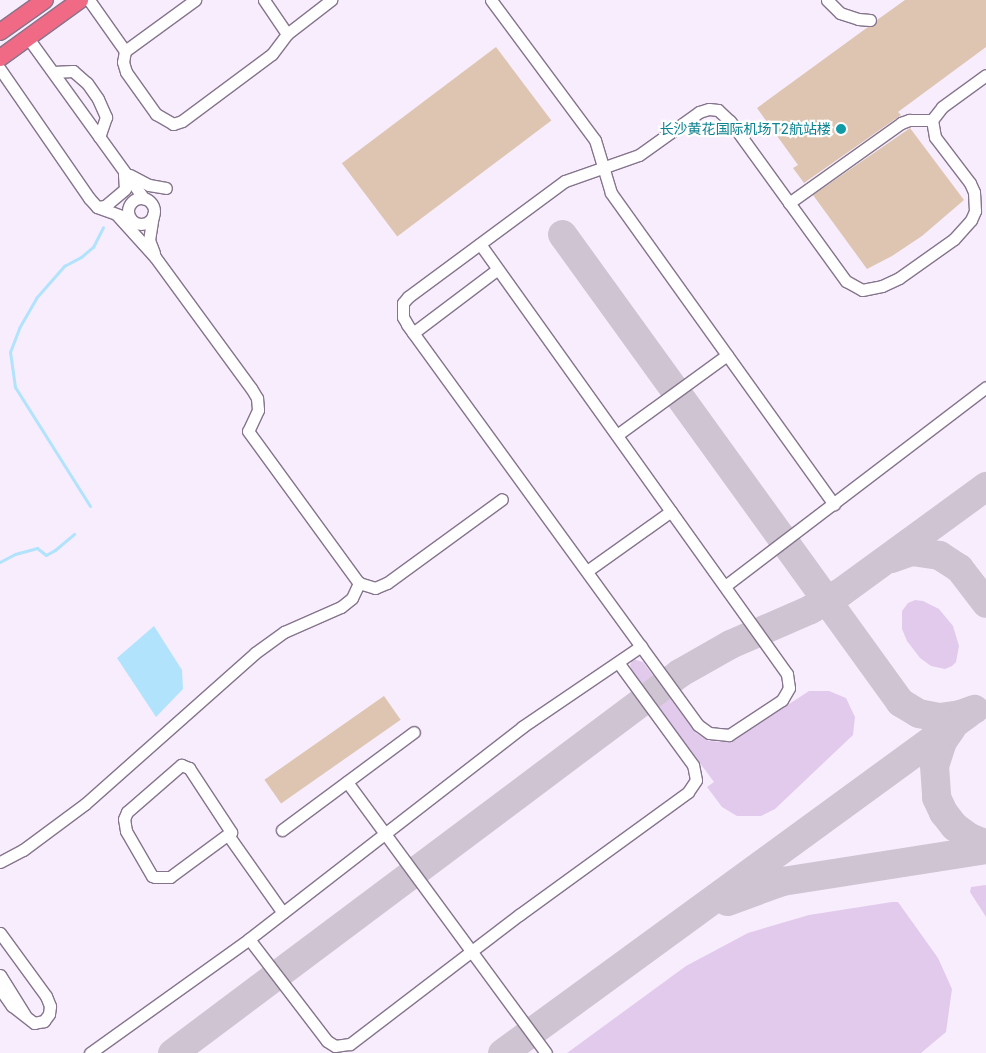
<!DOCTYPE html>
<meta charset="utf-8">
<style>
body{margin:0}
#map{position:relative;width:986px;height:1053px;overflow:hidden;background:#f8edfd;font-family:Inter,"Noto Sans SC",sans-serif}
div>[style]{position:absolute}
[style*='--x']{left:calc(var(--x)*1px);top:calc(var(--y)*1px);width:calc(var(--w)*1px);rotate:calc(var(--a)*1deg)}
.green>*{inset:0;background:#e2caec}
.water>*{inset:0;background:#b1e3fc}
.stream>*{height:3px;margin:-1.5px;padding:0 1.5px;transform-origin:1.5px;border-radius:1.5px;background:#b1e3fc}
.taxiway>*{height:29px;margin:-14.5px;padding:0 14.5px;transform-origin:14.5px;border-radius:14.5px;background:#cec4d2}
.building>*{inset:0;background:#ddc5b1;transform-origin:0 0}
.roads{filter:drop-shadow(1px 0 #85758c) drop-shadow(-1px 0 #85758c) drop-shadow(0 1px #85758c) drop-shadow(0 -1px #85758c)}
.minor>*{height:11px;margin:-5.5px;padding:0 5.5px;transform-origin:5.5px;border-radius:5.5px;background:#fff}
.minor>.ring{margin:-5.5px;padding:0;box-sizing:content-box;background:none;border:11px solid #fff;border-radius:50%}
.highway>*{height:16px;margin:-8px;padding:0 8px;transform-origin:8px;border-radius:8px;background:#f06a85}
.dots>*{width:14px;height:14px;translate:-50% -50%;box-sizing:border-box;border:2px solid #fff;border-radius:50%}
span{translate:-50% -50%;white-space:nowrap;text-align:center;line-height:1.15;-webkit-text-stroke:4.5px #fff;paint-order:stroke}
.culture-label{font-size:14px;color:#0d838f}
.right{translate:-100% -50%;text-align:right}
</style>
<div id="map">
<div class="green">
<div style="clip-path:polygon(915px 600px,923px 601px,939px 609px,953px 626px,959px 646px,956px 662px,952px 666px,945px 669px,931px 666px,920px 658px,907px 641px,902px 629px,902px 611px,908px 603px)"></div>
<div style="clip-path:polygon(633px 659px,643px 662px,696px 733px,709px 741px,725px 742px,734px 740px,809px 691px,829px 691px,846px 698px,855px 717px,853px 735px,775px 809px,761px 816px,737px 816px,722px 807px,707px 787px,714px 782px,632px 671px,630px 665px)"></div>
<div style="clip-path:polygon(986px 885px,986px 917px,970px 892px,971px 887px)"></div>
<div style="clip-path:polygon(892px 902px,898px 902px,938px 958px,952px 989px,946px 1032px,921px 1053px,567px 1053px,686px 966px,748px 933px,809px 915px)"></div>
</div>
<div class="water">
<div style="clip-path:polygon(154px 626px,182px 670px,183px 689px,156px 717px,117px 658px)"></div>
</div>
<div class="stream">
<div style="--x:90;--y:506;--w:141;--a:-122.2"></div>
<div style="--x:15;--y:387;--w:35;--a:-98"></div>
<div style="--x:10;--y:352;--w:26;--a:-69"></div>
<div style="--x:19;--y:328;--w:34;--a:-60"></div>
<div style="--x:36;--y:298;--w:43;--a:-48.8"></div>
<div style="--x:64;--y:266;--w:19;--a:-28"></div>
<div style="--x:81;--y:257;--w:16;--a:-40"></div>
<div style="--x:93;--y:247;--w:22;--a:-63"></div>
<div style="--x:0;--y:562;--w:17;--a:-28"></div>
<div style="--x:15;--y:554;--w:23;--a:-15"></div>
<div style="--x:37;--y:548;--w:11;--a:38"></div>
<div style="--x:46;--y:555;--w:10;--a:-29"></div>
<div style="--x:55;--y:550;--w:25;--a:-40"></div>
</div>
<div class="taxiway">
<div style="--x:562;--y:234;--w:577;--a:54.16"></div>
<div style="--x:900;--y:702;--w:21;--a:31"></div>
<div style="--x:918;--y:713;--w:21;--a:11"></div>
<div style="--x:939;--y:717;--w:21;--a:-8"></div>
<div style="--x:960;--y:714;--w:15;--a:-20"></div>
<div style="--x:891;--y:558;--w:21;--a:-19"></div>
<div style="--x:911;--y:551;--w:28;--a:8"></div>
<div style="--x:939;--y:555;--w:24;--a:33"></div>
<div style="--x:959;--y:568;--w:44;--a:52.4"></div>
<div style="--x:951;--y:728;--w:16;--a:125"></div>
<div style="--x:942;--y:741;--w:25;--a:108"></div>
<div style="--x:934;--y:765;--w:32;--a:86"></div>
<div style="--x:936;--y:797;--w:17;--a:65"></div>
<div style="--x:943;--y:812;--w:18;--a:52"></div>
<div style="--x:954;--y:826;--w:19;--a:36"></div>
<div style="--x:969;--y:837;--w:18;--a:22"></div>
<div style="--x:727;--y:901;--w:59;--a:-20"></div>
<div style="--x:782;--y:881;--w:206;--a:-8.9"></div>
<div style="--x:172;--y:1053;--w:634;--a:-36.85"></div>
<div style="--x:679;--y:673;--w:59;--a:-29.6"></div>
<div style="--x:730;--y:644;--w:87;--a:-23.6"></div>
<div style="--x:810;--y:609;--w:33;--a:-29"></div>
<div style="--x:839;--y:593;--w:182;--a:-36.1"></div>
<div style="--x:502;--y:1053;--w:577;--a:-36.12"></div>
</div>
<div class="building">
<div style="clip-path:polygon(905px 0,986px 0,986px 47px,898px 112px,901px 115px,804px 183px,793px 168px,798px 165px,757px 108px,868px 27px,874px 27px,877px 20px)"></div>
<div style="left:496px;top:47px;width:92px;height:193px;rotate:53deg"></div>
<div style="clip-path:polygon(910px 128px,964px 200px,922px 236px,892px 256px,867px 269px,813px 195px)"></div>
<div style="left:384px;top:696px;width:29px;height:146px;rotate:55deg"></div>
</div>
<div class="roads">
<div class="minor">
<div style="--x:89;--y:0;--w:62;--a:54.8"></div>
<div style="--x:125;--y:51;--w:11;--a:100"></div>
<div style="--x:123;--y:62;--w:10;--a:73"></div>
<div style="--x:126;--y:72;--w:52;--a:54.5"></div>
<div style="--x:156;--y:114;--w:20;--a:30"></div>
<div style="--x:173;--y:124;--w:9;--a:-18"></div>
<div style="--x:182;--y:121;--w:112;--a:-36.7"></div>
<div style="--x:272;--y:54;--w:25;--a:-53"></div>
<div style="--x:287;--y:34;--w:56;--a:-37.7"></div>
<div style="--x:264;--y:0;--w:41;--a:55.9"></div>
<div style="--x:491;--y:0;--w:174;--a:53.4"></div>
<div style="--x:595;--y:140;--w:55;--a:73.2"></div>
<div style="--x:611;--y:193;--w:383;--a:54.4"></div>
<div style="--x:827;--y:0;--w:18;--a:45"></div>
<div style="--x:840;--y:13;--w:19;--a:18"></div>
<div style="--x:858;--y:19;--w:12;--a:5"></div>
<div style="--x:28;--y:38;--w:198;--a:54.2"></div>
<div style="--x:125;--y:51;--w:87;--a:-36.1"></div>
<div style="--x:0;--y:69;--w:157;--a:55.4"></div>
<div style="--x:89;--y:198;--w:12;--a:48"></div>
<div style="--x:97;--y:207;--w:29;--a:20"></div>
<div style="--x:53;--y:72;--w:20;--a:-3"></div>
<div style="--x:73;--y:71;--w:18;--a:41"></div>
<div style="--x:87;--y:83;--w:19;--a:55"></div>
<div style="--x:98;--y:99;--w:20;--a:66"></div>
<div style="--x:106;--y:117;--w:21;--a:109"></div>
<div style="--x:130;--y:175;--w:21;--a:28"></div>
<div style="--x:149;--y:185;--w:17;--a:10"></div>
<div class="ring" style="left:128px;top:198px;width:15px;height:15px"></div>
<div style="--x:789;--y:203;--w:138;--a:-35.5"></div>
<div style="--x:901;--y:123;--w:9;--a:-21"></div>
<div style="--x:909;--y:120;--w:23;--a:0"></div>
<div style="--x:97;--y:207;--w:8;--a:-7"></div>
<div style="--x:105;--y:206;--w:26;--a:-40"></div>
<div style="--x:125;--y:189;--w:15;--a:-94"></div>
<div style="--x:117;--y:215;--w:57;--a:47.9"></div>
<div style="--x:155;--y:257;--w:162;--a:53.8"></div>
<div style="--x:251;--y:388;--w:12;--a:59"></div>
<div style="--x:257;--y:398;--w:12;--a:85"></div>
<div style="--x:258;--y:410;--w:23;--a:115"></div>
<div style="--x:248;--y:431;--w:188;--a:53.9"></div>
<div style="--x:359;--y:583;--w:17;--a:17"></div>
<div style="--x:375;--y:588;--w:13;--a:-23"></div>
<div style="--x:387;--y:583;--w:142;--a:-36.1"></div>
<div style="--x:153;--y:215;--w:25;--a:99"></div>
<div style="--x:149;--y:240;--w:14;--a:69"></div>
<div style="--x:480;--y:244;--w:528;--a:54.47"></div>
<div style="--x:787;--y:674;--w:14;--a:82"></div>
<div style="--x:789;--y:688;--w:14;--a:120"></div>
<div style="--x:782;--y:700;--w:64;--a:146.6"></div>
<div style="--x:729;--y:735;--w:20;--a:-174"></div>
<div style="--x:709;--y:733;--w:14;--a:-144"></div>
<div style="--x:698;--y:725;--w:495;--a:-126"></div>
<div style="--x:407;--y:324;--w:8;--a:-120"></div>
<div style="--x:403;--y:317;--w:14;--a:-90"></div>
<div style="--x:403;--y:303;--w:8;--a:-50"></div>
<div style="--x:408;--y:297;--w:195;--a:-36.5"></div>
<div style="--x:565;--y:181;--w:78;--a:-19.4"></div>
<div style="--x:639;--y:155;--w:74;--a:-35.6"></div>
<div style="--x:699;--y:112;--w:10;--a:-17"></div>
<div style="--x:709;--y:109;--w:9;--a:6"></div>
<div style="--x:718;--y:110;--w:16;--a:43"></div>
<div style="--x:730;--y:121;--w:198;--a:54.1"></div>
<div style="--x:846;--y:281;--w:18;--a:29"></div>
<div style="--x:862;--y:290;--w:20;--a:-11"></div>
<div style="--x:882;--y:286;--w:19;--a:-25"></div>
<div style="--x:899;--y:278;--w:67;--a:-35.3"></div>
<div style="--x:954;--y:239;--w:25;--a:-48"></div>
<div style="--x:971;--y:220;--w:10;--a:-66"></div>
<div style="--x:975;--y:211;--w:19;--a:-93"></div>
<div style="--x:974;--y:192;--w:10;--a:-114"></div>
<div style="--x:970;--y:183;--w:58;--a:-127.3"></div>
<div style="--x:935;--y:137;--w:17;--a:-100"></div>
<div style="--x:932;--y:120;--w:16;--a:-52"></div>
<div style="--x:942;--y:107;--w:54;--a:-36"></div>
<div style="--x:413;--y:333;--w:106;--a:-37"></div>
<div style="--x:617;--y:435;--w:136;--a:-36"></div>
<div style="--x:587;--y:571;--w:103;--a:-35.5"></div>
<div style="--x:725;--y:586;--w:328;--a:-37.3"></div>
<div style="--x:181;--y:765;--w:9;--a:21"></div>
<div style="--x:189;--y:768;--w:77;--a:56.7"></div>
<div style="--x:231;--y:832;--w:76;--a:143.6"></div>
<div style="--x:170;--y:877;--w:15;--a:180"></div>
<div style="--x:155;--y:877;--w:3;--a:-162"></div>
<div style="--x:152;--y:876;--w:52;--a:-120"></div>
<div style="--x:126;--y:831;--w:12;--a:-99"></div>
<div style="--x:124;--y:819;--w:8;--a:-67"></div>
<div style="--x:127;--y:812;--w:72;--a:-41"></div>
<div style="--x:347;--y:782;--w:336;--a:53.7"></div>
<div style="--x:282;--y:830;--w:164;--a:-36.6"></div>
<div style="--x:228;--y:835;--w:95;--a:54.8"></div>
<div style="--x:0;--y:862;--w:26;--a:-28"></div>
<div style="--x:23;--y:850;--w:77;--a:-36.6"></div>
<div style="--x:85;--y:804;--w:227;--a:-41.6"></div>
<div style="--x:255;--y:653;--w:36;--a:-36"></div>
<div style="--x:284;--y:632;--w:62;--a:-23.7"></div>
<div style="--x:341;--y:607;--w:14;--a:-39"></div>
<div style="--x:352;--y:598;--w:17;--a:-65"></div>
<div style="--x:0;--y:933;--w:78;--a:53.9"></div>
<div style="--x:46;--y:996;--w:11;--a:68"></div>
<div style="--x:50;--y:1006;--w:8;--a:97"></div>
<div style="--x:49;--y:1014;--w:9;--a:126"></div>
<div style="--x:44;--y:1021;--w:10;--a:169"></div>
<div style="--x:34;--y:1023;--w:28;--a:-142"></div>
<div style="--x:12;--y:1006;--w:21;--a:-125"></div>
<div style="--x:249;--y:939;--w:128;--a:52.6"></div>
<div style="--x:327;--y:1041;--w:9;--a:32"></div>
<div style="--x:335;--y:1046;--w:15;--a:-8"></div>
<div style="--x:350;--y:1044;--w:213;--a:-37.4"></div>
<div style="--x:519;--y:915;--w:209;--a:-36"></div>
<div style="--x:688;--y:792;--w:14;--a:-56"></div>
<div style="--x:696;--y:780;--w:15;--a:-101"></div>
<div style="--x:693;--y:765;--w:127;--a:-126.1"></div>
<div style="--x:0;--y:975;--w:47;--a:58"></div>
<div style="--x:90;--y:1053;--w:196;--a:-35.6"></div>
<div style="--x:249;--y:939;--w:346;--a:-37.8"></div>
<div style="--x:522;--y:727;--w:144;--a:-34.2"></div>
</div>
<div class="highway">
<div style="--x:0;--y:32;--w:55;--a:-35.4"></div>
<div style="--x:0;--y:58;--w:99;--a:-35.9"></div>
</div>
</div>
<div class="dots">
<div style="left:841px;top:129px;background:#0f9aa8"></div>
</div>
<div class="culture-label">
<span class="right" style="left:831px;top:129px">长沙黄花国际机场T2航站楼</span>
</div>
</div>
